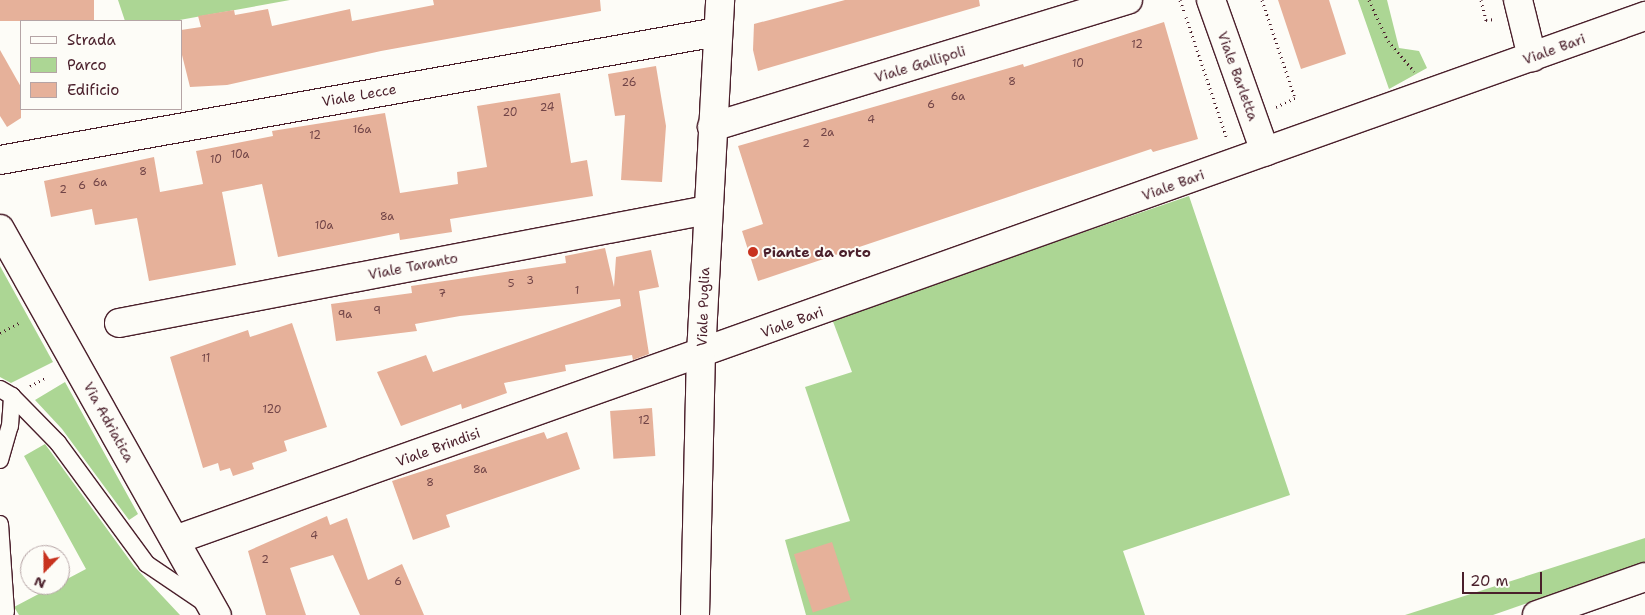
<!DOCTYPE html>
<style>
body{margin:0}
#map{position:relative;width:1645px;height:615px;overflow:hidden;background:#fdfcf7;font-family:"Shantell Sans",sans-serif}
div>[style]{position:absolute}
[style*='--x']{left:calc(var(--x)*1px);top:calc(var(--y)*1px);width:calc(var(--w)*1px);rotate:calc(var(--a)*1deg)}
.green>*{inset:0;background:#acd694}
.building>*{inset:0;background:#e6b19a;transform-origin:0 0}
.path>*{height:3px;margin-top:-1.5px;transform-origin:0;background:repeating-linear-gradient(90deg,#4a1f2b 0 1px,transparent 0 5px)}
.roads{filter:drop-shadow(1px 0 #4a1f2b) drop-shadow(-1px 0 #4a1f2b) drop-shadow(0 1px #4a1f2b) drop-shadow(0 -1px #4a1f2b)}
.service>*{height:16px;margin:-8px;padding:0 8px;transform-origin:8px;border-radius:8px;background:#fdfcf7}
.minor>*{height:28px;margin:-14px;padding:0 14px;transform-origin:14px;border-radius:14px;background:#fdfcf7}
.secondary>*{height:28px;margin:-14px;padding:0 14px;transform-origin:14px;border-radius:14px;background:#fdfcf7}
.primary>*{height:28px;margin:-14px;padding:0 14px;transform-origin:14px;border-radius:14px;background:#fdfcf7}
.dots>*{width:14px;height:14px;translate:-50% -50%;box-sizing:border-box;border:2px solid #fdfcf7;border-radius:50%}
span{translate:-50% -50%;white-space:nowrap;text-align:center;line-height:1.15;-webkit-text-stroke:4px #fdfcf7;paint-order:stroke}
.number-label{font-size:11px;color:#714447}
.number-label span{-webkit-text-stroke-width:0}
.street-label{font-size:14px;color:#4a1f2b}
.poi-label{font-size:14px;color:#4a1f2b;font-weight:700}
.left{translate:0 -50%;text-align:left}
.legend{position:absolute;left:20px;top:20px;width:162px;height:90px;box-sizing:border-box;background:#fdfcf7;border:1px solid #b5a4a5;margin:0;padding:6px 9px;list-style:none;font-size:15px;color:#4a1f2b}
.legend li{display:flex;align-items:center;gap:10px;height:25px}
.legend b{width:25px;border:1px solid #b5a4a5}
.north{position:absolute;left:20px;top:545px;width:50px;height:50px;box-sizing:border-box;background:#fdfcf7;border:1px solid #b5a4a5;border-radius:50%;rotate:202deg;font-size:14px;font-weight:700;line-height:20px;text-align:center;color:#4a1f2b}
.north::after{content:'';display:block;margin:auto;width:18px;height:22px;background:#c8321e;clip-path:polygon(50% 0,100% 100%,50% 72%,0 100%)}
.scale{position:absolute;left:1462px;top:572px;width:80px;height:22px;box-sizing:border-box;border:2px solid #4a1f2b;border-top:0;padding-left:6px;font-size:15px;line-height:18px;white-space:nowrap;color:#4a1f2b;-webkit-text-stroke:4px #fdfcf7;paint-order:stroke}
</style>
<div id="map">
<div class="green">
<div style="clip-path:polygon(118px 0,290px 0,174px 21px,125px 21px)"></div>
<div style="clip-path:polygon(1358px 0,1387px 0,1399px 48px,1419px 51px,1427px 68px,1389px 89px)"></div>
<div style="clip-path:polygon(1189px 196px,1290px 495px,1123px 551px,1145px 615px,806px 615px,785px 540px,850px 521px,805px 387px,852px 372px,832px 319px)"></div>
<div style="clip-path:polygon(0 266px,53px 362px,11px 383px,0 377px)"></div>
<div style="clip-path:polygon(65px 382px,138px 514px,129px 520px,62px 429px,35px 400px)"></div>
<div style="clip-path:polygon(45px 444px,134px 566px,180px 615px,19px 615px,14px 607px,86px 569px,24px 456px)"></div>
<div style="clip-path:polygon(1645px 538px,1645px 562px,1493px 615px,1405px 615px)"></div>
</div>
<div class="building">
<div style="left:0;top:0;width:94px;height:21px"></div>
<div style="clip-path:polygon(433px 0,600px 0,601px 11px,381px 51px,227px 85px,190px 87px,181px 51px,181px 30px,201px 27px,198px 16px,234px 10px,235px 15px,268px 9px,272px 26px,350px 9px,352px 21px,434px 5px)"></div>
<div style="clip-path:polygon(845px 0,979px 0,980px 6px,758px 71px,753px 50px,754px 24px)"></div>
<div style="clip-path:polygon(1278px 0,1329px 0,1346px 54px,1301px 69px)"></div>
<div style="clip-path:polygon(1164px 22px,1198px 139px,1153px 152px,1151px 149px,758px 281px,742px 231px,763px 224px,738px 146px,1023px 64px,1024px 67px)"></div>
<div style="clip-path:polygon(0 50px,21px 87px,21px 118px,7px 127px,0 116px)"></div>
<div style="clip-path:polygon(656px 66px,666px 126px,662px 182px,621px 180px,625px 115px,615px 116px,608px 74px)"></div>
<div style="clip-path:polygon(560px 93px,571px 163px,587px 160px,593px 196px,450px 219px,452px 232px,400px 240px,399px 233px,278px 257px,262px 184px,222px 192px,236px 265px,149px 281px,137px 218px,95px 225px,92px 209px,51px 217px,44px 181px,154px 157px,160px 192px,203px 184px,196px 151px,273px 136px,272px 131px,385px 113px,400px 193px,458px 184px,457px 172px,487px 167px,477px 106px)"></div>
<div style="clip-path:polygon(605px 248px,614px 287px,616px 257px,651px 250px,659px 287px,639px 291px,649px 354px,633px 360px,632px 355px,565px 365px,566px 371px,504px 383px,507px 393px,462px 409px,461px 404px,401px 426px,377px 372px,426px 355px,433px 372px,621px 306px,620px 299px,460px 316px,415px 324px,417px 331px,336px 341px,331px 304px,412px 293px,411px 286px,566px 263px,565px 256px)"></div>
<div style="clip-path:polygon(292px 323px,327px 427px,284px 441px,287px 451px,252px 463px,254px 469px,233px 476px,230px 468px,220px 471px,218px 463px,203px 468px,170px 357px,248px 330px,250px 337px)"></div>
<div style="left:652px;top:408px;width:48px;height:42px;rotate:86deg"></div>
<div style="clip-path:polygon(544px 432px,547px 439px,567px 432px,580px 469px,446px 515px,450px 527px,413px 540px,392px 481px)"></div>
<div style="clip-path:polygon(327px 516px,330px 525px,347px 518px,368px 580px,402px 564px,424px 615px,360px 615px,333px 555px,290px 568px,306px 615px,266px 615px,248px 551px)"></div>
<div style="left:832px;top:542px;width:61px;height:40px;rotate:72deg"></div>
</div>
<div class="path">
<div style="--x:1180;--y:0;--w:12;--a:70"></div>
<div style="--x:1262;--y:0;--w:103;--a:71.4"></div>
<div style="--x:1295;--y:98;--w:21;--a:155"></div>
<div style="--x:1369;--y:0;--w:45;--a:65.1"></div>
<div style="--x:1388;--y:41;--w:40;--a:49"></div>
<div style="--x:1481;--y:0;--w:21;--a:76"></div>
<div style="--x:1486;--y:20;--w:9;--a:-6"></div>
<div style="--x:1186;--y:17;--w:126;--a:71.4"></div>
<div style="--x:0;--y:333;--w:24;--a:-28"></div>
<div style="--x:30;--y:386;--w:17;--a:-28"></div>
</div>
<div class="roads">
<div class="service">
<div style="--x:0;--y:389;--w:14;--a:30"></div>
<div style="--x:12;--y:396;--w:66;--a:45.6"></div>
<div style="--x:58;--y:443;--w:150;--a:53.7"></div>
<div style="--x:147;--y:564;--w:71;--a:34.1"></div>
<div style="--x:0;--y:460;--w:35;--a:-74"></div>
<div style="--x:10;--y:426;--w:30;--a:-86"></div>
<div style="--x:0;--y:524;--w:88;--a:86.1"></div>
</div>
<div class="minor">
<div style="--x:1211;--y:0;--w:161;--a:70.4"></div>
<div style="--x:1518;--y:0;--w:59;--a:76.2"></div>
<div style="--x:712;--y:127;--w:435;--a:-17"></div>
<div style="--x:0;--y:160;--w:728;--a:-10.12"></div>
<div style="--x:119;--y:323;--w:599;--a:-10.88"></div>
<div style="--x:175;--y:540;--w:1561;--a:-19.62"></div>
<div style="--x:1537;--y:615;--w:114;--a:-19.4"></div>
</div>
<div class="secondary">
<div style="--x:695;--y:615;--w:261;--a:-88.7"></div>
<div style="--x:701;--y:354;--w:355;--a:-86.9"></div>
</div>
<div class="primary">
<div style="--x:0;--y:229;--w:443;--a:60.7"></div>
</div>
</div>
<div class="dots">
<div style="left:753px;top:252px;background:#c8321e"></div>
</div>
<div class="number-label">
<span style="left:1137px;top:45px">12</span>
<span style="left:1078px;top:64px">10</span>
<span style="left:1012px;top:82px">8</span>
<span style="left:629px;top:83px">26</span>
<span style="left:958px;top:97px">6a</span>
<span style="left:931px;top:105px">6</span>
<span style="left:547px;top:108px">24</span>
<span style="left:510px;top:113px">20</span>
<span style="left:871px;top:120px">4</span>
<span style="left:362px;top:130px">16a</span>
<span style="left:827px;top:133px">2a</span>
<span style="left:315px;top:136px">12</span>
<span style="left:806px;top:144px">2</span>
<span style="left:240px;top:155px">10a</span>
<span style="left:216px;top:160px">10</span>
<span style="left:143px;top:172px">8</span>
<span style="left:100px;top:183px">6a</span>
<span style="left:82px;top:186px">6</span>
<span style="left:63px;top:190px">2</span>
<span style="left:387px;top:217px">8a</span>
<span style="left:324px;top:226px">10a</span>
<span style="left:530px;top:281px">3</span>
<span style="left:511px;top:284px">5</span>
<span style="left:577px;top:291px">1</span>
<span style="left:442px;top:294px">7</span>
<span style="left:377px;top:311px">9</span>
<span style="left:345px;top:315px">9a</span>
<span style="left:206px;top:359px">11</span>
<span style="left:272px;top:410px">120</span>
<span style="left:644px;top:421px">12</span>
<span style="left:480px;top:470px">8a</span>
<span style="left:430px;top:483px">8</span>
<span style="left:314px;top:536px">4</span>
<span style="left:265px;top:560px">2</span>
<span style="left:398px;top:582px">6</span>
</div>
<div class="street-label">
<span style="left:1554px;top:49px;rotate:-20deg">Viale Bari</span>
<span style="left:920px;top:64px;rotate:-17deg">Viale Gallipoli</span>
<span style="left:1238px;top:76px;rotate:70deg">Viale Barletta</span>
<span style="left:359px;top:95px;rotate:-10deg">Viale Lecce</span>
<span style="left:1173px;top:185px;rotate:-20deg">Viale Bari</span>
<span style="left:413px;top:266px;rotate:-11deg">Viale Taranto</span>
<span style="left:703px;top:307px;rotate:-88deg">Viale Puglia</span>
<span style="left:792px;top:322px;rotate:-20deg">Viale Bari</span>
<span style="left:109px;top:422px;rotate:61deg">Via Adriatica</span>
<span style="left:438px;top:447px;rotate:-20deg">Viale Brindisi</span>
</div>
<div class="poi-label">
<span class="left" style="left:763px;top:252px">Piante da orto</span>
</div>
<ul class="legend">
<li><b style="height:6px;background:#fdfcf7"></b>Strada</li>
<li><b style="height:14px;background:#acd694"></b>Parco</li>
<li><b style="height:14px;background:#e6b19a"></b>Edificio</li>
</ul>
<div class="north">N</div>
<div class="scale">20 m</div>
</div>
